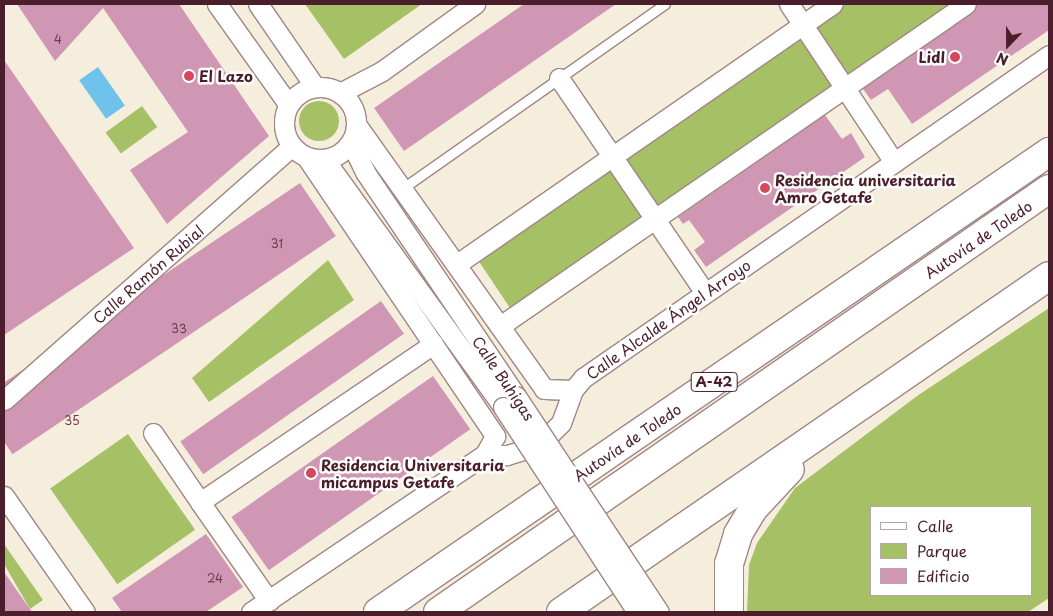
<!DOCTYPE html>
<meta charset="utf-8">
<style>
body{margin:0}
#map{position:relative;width:1053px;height:616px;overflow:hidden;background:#f6eedd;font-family:"Playpen Sans",sans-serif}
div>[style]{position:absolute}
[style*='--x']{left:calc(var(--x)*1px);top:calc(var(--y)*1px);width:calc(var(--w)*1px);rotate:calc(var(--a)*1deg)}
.green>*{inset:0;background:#a6c066;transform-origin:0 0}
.round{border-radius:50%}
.water>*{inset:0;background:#6fc3eb;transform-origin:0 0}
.building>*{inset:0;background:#d097b4;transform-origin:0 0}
.roads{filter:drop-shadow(1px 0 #a08684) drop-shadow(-1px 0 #a08684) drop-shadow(0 1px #a08684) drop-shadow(0 -1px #a08684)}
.lane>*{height:9px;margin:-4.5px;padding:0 4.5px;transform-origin:4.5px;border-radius:4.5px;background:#fff}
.street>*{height:19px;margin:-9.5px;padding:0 9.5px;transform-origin:9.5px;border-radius:9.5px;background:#fff}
.street>.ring{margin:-9.5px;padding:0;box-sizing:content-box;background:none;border:19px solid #fff;border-radius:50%}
.highway>*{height:28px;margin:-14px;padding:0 14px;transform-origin:14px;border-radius:14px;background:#fff}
.bridges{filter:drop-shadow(1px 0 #a08684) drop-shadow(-1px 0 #a08684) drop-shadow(0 1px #a08684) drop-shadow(0 -1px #a08684)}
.street-bridge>*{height:19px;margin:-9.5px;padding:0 9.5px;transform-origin:9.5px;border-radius:9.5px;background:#fff}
.dots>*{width:14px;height:14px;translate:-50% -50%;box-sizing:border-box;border:2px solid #fff;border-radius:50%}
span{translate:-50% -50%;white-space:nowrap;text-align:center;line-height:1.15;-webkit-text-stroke:5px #fff;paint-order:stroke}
.number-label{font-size:12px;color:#6c3d4d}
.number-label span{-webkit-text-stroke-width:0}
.shield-label span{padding:1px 4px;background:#fff;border:1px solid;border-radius:4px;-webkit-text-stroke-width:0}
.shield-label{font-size:14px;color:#4a1f2b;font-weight:700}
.poi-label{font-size:15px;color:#4a1f2b;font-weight:700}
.right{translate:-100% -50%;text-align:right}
.left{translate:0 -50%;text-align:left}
.street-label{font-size:15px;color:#4a1f2b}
.frame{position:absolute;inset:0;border:5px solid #4a1f2b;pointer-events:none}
.legend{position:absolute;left:870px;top:506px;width:162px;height:90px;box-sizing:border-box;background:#fff;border:1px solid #b7a5aa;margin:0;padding:6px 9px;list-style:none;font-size:15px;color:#4a1f2b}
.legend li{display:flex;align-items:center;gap:10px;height:25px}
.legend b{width:25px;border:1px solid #b7a5aa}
.north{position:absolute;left:983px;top:20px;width:50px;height:50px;-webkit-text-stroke:4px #fff;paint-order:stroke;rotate:202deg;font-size:14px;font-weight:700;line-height:20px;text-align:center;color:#4a1f2b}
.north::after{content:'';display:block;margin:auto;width:18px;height:22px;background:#4a1f2b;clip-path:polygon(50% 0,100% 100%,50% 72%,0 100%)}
</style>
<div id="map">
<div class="green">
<div style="clip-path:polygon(305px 4px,422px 4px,344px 59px)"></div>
<div style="clip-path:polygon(842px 4px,960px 4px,512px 311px,478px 260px)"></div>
<div class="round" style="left:299px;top:101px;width:40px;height:40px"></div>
<div style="left:142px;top:106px;width:26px;height:45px;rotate:54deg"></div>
<div style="clip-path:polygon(328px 260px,354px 300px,209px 402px,192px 378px)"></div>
<div style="clip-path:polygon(evenodd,1049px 308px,1049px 598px,1028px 612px,747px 612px,749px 565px,757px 543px,795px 488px,917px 396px,1049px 308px,1032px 507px,1032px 595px,872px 595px,872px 507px,1032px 507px)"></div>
<div style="left:128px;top:434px;width:117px;height:95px;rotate:55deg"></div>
<div style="clip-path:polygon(4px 544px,43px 600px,30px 609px,4px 564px)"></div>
</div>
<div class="water">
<div style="left:98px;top:67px;width:47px;height:23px;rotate:55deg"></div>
</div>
<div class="building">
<div style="clip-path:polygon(17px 4px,179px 4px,269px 136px,167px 224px,130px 170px,188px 132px,103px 8px,55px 61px)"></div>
<div style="clip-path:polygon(524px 4px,616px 4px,404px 151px,374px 108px)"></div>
<div style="clip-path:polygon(977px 4px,1049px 4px,1049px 30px,912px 124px,888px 89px,871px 100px,863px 89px,972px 13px)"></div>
<div style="clip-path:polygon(4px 60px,134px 248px,4px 335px)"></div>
<div style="clip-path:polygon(825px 115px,842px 139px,851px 133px,865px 157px,706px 267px,694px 250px,705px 242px,689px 220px,683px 224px,678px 217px)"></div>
<div style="left:300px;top:183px;width:64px;height:390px;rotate:56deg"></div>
<div style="left:381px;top:301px;width:40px;height:245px;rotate:55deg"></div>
<div style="left:433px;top:376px;width:65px;height:246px;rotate:55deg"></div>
<div style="clip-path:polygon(206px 534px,243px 587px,206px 612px,122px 612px,112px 598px)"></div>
<div style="clip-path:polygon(4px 572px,32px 612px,4px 612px)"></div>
</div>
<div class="roads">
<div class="lane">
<div style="--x:403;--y:188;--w:320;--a:-35.1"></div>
</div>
<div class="street">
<div style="--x:217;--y:4;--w:123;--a:54.6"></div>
<div style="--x:258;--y:4;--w:101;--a:55.5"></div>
<div style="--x:789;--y:4;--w:190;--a:56.4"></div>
<div style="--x:559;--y:78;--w:258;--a:55.8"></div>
<div class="ring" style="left:284px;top:87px;width:53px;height:53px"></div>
<div style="--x:340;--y:93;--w:47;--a:-27.6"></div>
<div style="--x:382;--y:71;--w:115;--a:-35.8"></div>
<div style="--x:356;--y:124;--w:325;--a:54.6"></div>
<div style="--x:544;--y:389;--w:29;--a:2"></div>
<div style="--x:351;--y:143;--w:32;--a:64"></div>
<div style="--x:365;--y:172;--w:270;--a:56"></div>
<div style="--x:307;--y:158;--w:336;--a:55.9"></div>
<div style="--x:495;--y:436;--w:21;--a:119"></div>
<div style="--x:325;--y:160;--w:304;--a:54.2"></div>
<div style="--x:457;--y:264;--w:457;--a:-34.7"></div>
<div style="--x:500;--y:326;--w:566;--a:-34.64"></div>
<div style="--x:4;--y:400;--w:383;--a:-41.4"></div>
<div style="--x:153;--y:433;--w:83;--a:55.7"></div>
<div style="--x:4;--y:496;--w:141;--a:55.1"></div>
<div style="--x:269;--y:601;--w:121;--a:-124.9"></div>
<div style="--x:200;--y:502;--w:282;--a:-34.1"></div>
<div style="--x:251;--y:612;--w:282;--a:-34"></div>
<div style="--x:485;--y:454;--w:22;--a:3"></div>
<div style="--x:507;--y:455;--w:34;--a:-17"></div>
<div style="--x:539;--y:445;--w:31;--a:-45"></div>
<div style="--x:561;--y:423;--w:35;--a:-70"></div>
<div style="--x:573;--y:390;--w:16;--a:-50"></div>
<div style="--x:583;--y:378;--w:567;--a:-34.73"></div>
</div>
<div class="highway">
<div style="--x:378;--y:612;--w:814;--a:-34.43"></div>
<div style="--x:438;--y:612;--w:743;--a:-34.7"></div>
<div style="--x:561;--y:612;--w:592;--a:-34.55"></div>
<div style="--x:729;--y:612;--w:48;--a:-90"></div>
<div style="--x:729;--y:564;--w:31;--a:-73"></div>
<div style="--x:738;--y:534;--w:29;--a:-59"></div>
<div style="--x:753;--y:509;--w:54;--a:-47.2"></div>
</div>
</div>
<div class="bridges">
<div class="street-bridge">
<div style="--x:516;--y:396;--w:259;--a:56.5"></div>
<div style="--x:503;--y:407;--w:245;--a:56.8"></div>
</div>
</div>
<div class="dots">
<div style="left:955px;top:57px;background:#d1495b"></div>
<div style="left:189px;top:76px;background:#d1495b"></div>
<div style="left:765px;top:188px;background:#d1495b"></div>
<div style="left:311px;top:473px;background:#d1495b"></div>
</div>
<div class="number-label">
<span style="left:58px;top:40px">4</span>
<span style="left:277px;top:244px">31</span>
<span style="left:179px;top:329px">33</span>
<span style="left:72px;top:421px">35</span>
<span style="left:215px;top:579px">24</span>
</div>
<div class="shield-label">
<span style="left:714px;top:382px">A-42</span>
</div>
<div class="poi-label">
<span class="right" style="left:945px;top:57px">Lidl</span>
<span class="left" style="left:199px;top:76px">El Lazo</span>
<span class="left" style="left:775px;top:188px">Residencia universitaria<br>Amro Getafe</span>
<span class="left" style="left:321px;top:473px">Residencia Universitaria<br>micampus Getafe</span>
</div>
<div class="street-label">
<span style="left:978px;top:239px;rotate:-34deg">Autovía de Toledo</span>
<span style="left:148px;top:274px;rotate:-41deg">Calle Ramón Rubial</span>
<span style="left:668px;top:319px;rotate:-35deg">Calle Alcalde Ángel Arroyo</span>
<span style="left:504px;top:378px;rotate:56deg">Calle Buhigas</span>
<span style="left:627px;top:442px;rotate:-34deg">Autovía de Toledo</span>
</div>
<div class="frame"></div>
<ul class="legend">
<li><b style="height:6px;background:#fff"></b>Calle</li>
<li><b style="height:14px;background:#a6c066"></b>Parque</li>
<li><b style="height:14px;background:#d097b4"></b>Edificio</li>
</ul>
<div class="north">N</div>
</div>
